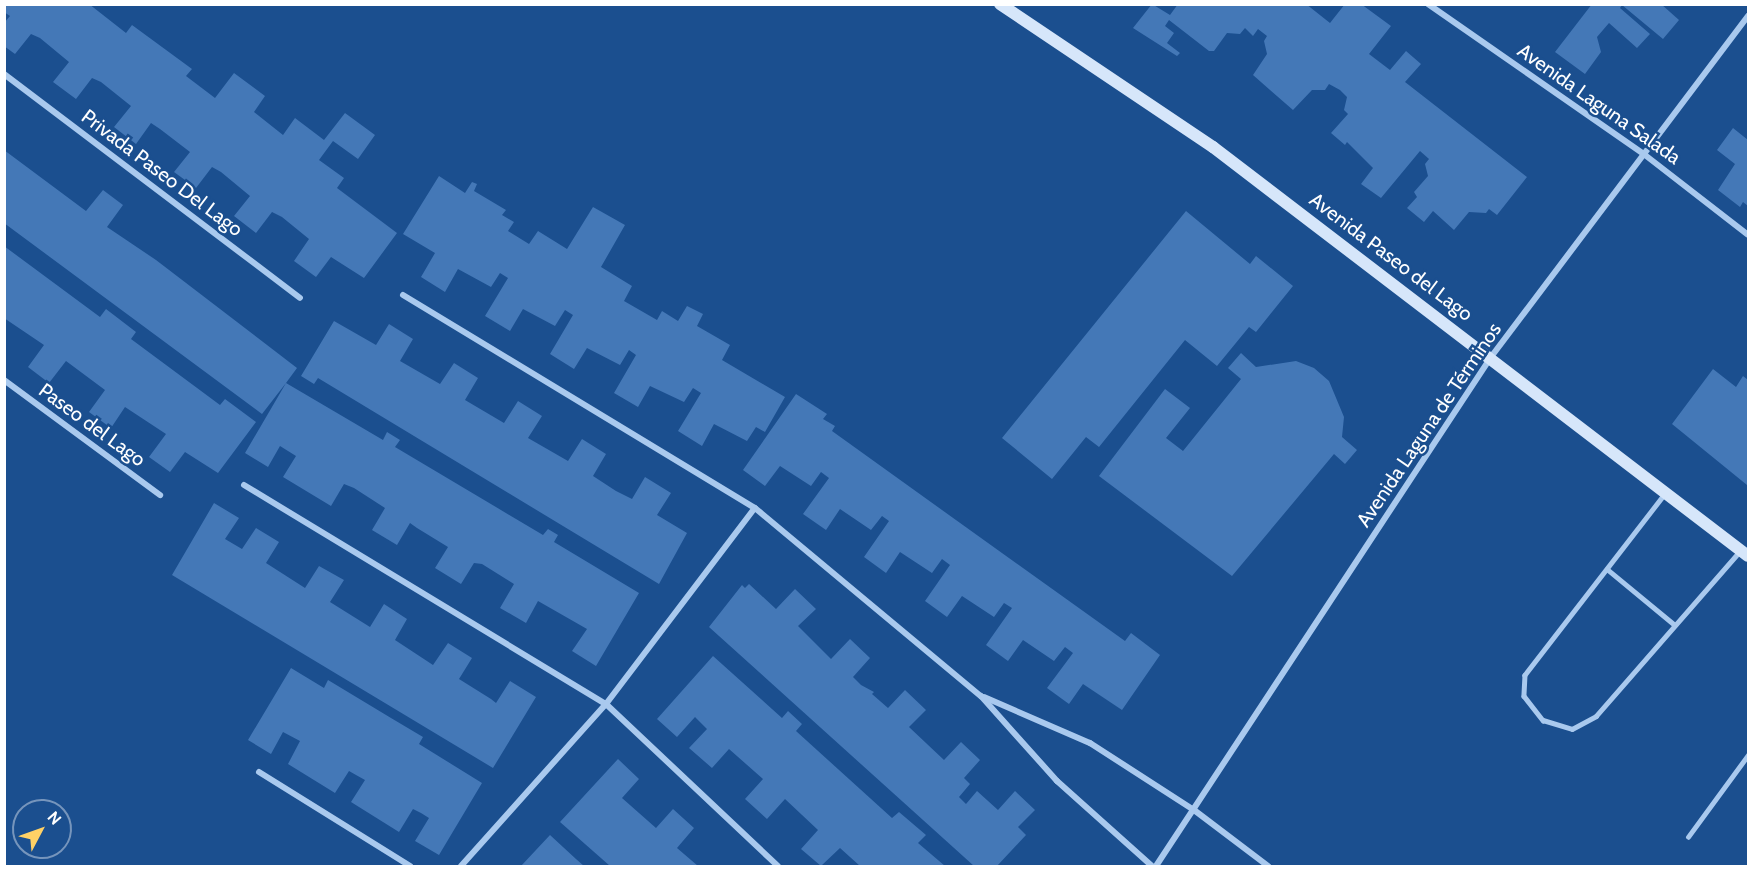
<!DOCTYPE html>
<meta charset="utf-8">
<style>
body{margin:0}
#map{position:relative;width:1753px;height:871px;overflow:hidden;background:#1b4f8f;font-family:Cabin,sans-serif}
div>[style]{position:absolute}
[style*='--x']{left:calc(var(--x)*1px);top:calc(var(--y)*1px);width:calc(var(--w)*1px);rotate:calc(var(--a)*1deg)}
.building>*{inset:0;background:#4478b7}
.lane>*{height:4.5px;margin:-2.25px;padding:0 2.25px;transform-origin:2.25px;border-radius:2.25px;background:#a9c9ee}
.street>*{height:6px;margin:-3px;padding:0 3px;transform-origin:3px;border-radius:3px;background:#a9c9ee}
.secondary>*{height:12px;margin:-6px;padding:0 6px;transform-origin:6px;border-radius:6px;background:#d6e6fa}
span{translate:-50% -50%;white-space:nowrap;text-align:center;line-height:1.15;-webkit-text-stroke:5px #1b4f8f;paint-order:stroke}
.street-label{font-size:20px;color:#fff}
.frame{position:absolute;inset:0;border:6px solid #fff;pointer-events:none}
.north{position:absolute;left:12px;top:799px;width:60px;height:60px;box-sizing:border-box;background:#1b4f8f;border:2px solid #7695bc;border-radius:50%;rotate:49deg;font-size:16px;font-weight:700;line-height:24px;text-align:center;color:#fff}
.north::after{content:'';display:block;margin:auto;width:21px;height:27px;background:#ffd166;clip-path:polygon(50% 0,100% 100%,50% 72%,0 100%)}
</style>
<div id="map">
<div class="building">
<div style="clip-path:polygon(4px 4px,89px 4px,126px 33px,132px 25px,192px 69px,186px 76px,215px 98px,234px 73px,265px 96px,254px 112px,283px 135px,295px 118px,324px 140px,345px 113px,375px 135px,358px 159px,333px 141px,319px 160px,344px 178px,337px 188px,397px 233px,364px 278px,331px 257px,316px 277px,294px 261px,309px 239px,282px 217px,272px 212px,256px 233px,234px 216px,250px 196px,221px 172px,212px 167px,196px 188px,174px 172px,190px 152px,160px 129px,151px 123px,136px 144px,114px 127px,131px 106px,101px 82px,92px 78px,76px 99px,53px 82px,69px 62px,40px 38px,31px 34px,15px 54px,4px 46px,4px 23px,10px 16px,4px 12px)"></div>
<div style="clip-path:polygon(1152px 4px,1170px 15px,1178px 4px,1306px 4px,1330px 23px,1345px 4px,1361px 4px,1391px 26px,1369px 54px,1390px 70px,1406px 51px,1421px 64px,1405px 82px,1527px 177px,1497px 215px,1489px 209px,1486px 213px,1469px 212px,1454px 230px,1433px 211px,1424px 222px,1407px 208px,1417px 197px,1414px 192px,1428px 176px,1425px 164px,1429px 159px,1420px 151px,1381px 198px,1361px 184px,1373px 168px,1347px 142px,1345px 145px,1331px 133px,1348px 114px,1344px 110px,1347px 97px,1340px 90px,1329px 84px,1325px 90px,1312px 90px,1293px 110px,1253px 75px,1267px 54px,1264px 41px,1267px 36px,1258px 29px,1253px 36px,1245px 28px,1240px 34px,1227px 33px,1214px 51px,1209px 51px,1169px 20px,1165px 26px,1174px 33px,1167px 43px,1180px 53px,1177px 56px,1133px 28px)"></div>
<div style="clip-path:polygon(1592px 4px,1661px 4px,1679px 20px,1663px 39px,1622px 5px,1620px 8px,1650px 34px,1637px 48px,1609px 23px,1597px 37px,1601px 52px,1585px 74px,1555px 52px)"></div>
<div style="clip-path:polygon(1733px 128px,1748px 140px,1748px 206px,1743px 202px,1740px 207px,1718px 190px,1735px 164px,1717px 150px)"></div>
<div style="clip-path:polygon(4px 150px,86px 211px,103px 190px,123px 205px,107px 227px,156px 260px,297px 368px,286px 383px,383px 440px,387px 432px,400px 440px,395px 447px,543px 535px,548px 529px,558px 535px,554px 542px,639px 593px,596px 666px,572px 651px,587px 629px,538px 601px,526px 623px,500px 608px,514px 584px,482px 564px,474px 563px,461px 584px,435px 568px,448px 547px,417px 528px,410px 523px,397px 545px,372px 530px,385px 508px,354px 488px,344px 484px,331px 506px,283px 477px,296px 456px,280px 446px,268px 467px,245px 453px,286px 383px,262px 414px,4px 223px)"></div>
<div style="clip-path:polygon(439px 176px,465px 193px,472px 182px,477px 184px,474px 191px,506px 210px,502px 215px,514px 222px,508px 231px,529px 244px,538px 231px,567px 249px,593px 207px,625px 225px,601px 267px,632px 286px,624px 301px,657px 320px,662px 311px,678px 321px,687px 306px,703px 314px,697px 326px,730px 345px,722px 360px,785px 397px,765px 432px,756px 427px,747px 441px,714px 424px,702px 446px,678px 431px,701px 393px,693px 388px,684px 402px,650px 386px,638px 407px,614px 393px,636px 355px,629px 350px,620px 365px,587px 348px,574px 369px,550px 354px,573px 315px,565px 310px,555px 326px,523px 309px,510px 331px,485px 316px,508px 278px,500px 273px,491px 287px,458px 269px,445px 292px,421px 277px,435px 253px,403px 234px)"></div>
<div style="clip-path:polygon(1186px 211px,1250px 264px,1256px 256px,1293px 286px,1256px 332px,1249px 327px,1217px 366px,1185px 340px,1099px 447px,1086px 437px,1052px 479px,1002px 438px)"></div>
<div style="clip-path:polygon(4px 246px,100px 317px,106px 309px,136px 332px,131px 339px,220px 405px,225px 399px,256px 422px,218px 473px,185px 452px,170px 472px,149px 457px,166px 434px,125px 407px,111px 428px,89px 412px,105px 390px,66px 361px,49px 383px,28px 367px,44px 345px,4px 318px)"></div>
<div style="clip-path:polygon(334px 321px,376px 345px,389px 324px,413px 339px,400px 361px,440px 384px,454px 363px,478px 378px,465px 400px,504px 423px,518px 401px,542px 416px,528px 438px,568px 461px,582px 439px,606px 454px,593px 476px,616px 491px,632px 499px,645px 477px,671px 493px,657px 515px,687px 533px,659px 584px,318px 378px,314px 384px,301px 376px)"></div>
<div style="clip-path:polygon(1241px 353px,1256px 367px,1296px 361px,1314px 368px,1329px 381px,1344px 417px,1342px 437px,1357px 450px,1345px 464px,1334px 454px,1232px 576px,1099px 476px,1165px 389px,1190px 408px,1166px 438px,1183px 451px,1241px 379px,1228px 368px)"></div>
<div style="clip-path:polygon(1713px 369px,1736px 387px,1743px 376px,1748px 380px,1747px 485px,1672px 424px)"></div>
<div style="clip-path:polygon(796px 394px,827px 414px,823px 419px,835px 426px,832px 431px,942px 510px,1125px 641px,1131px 633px,1160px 655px,1122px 710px,1083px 684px,1069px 704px,1047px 688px,1073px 653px,1065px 647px,1054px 661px,1023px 640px,1008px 661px,986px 645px,1012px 608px,1004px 603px,994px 617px,962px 596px,947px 617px,925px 601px,950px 565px,942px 559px,932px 573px,900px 552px,886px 573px,864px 557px,889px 521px,882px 516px,871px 530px,840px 509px,826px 530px,803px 514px,829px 478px,821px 472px,811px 486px,780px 466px,765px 486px,743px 470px)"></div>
<div style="clip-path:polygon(214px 503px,239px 518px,225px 539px,242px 549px,256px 528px,279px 542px,266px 563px,305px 588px,319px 566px,344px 580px,330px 602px,370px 627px,384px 604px,407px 619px,395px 640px,433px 665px,448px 643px,472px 658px,459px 679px,491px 699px,496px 703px,510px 681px,536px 697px,493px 768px,172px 575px)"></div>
<div style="clip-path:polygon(749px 584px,776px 609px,795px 589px,816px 609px,798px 626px,831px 659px,850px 639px,870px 658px,853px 677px,861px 685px,874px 692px,872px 694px,888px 708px,905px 690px,926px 710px,909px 727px,944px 760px,961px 742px,980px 760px,964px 778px,970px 784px,959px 797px,966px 804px,977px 791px,998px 810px,1015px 791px,1035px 810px,1018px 827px,1026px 835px,997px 866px,974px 866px,709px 627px,742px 585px,745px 588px)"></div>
<div style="clip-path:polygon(713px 656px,782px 718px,788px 711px,802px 724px,796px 731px,892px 818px,899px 812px,926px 835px,918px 843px,945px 866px,860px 866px,840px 848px,821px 866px,801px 849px,818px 830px,785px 799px,767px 819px,745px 799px,763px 779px,729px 749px,712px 768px,689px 748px,707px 729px,695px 717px,677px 737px,657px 719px)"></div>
<div style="clip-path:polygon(291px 668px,324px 688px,328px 680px,391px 718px,423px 737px,419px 744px,482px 783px,439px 855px,415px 841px,429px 818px,421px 813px,413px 809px,399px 832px,351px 802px,365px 780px,356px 775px,349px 771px,335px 793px,288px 764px,300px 741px,283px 732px,271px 754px,248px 740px)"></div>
<div style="clip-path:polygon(618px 759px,639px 779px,622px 798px,656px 828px,673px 809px,694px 828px,677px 848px,698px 866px,610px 866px,560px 822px)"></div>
<div style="clip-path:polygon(550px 835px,576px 859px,584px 866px,521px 866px)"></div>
</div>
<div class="lane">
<div style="--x:1665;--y:494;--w:229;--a:127.7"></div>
<div style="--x:1525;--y:675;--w:21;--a:93"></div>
<div style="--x:1524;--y:696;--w:31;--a:52"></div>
<div style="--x:1543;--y:720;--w:30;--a:17"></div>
<div style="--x:1572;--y:729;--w:27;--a:-28"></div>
<div style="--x:1596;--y:716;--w:220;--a:-48.9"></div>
<div style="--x:1607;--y:569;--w:88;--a:39.5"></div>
<div style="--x:1688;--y:837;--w:102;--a:-53.8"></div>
</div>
<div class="street">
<div style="--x:1428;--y:4;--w:264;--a:34.8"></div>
<div style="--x:1645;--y:155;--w:130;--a:37.8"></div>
<div style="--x:4;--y:74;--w:371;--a:37.1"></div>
<div style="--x:403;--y:295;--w:411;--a:31.2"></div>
<div style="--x:755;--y:508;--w:294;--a:39.8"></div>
<div style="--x:981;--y:696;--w:114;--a:48.2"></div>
<div style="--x:1057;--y:781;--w:127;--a:41.8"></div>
<div style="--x:4;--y:380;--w:194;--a:36.4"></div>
<div style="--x:244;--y:485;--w:423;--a:31.2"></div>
<div style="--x:606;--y:704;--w:236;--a:43.3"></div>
<div style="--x:984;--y:697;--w:116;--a:23.5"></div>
<div style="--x:1090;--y:743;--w:124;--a:32.8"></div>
<div style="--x:1194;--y:810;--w:93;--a:37.1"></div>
<div style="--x:259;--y:772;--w:178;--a:31.9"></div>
<div style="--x:461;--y:866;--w:217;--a:-48.2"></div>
<div style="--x:606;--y:704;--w:246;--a:-52.8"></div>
<div style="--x:1156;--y:866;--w:609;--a:-56.65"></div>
<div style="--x:1491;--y:357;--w:427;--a:-53"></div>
</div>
<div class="secondary">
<div style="--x:1000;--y:4;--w:257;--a:33.9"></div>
<div style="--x:1213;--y:147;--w:673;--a:37.4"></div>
</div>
<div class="street-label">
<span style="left:1599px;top:104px;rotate:35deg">Avenida Laguna Salada</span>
<span style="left:162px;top:173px;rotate:37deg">Privada Paseo Del Lago</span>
<span style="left:1391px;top:257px;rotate:37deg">Avenida Paseo del Lago</span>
<span style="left:92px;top:425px;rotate:36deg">Paseo del Lago</span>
<span style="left:1429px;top:425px;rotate:-56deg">Avenida Laguna de Términos</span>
</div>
<div class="frame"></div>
<div class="north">N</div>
</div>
